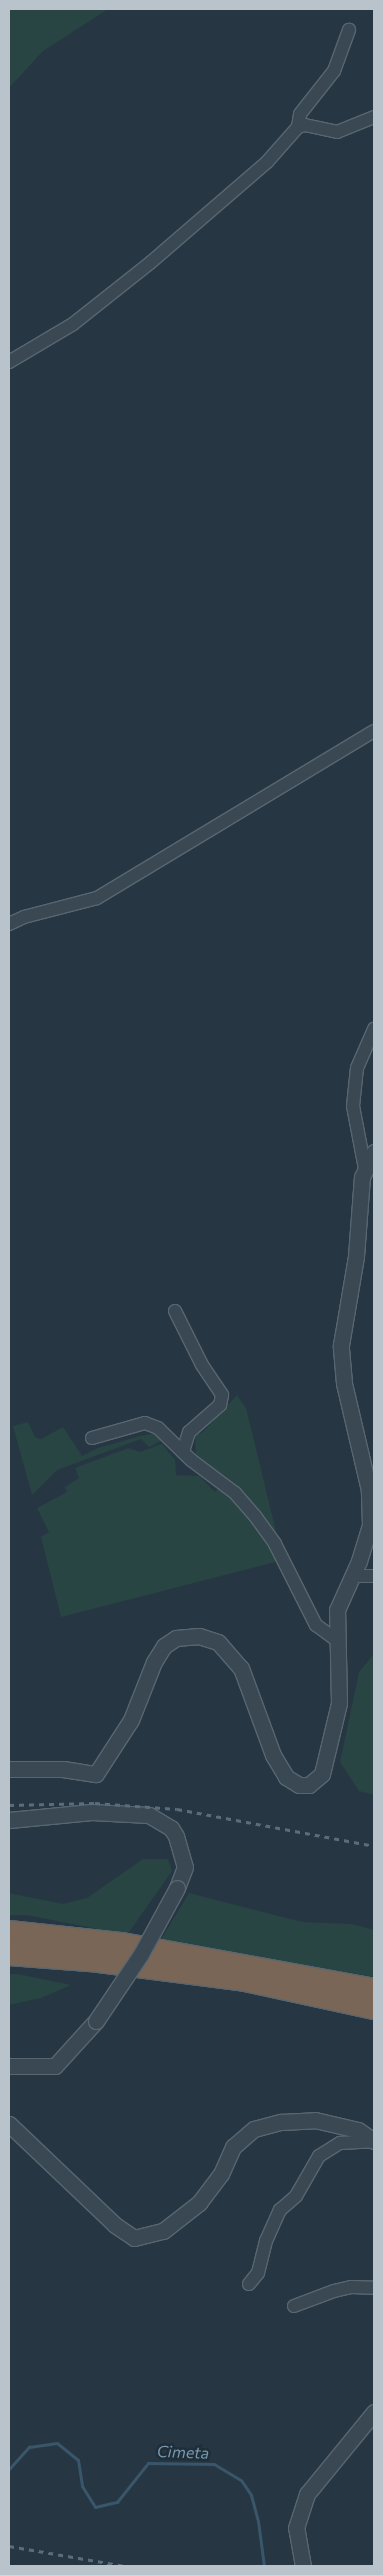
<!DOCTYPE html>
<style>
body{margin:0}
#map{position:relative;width:383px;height:2575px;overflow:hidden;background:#263743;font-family:Commissioner,sans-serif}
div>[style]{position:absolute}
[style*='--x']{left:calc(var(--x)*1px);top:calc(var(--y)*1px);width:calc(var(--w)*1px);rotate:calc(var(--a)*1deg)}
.green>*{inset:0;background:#284443}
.stream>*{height:3px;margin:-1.5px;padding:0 1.5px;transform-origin:1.5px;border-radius:1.5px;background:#39566a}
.roads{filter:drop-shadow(1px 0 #596670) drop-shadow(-1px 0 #596670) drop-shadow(0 1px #596670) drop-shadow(0 -1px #596670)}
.minor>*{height:12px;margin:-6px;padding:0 6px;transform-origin:6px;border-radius:6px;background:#3a4853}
.tertiary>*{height:15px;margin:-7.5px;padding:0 7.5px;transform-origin:7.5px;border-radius:7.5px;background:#3a4853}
.motorway>*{height:22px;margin:-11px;padding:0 11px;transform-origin:11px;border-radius:11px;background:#796657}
.rail>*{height:3px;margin-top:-1.5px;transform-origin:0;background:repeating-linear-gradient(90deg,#5c6d7a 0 5px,transparent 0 10px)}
.bridges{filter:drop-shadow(1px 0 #596670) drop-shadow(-1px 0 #596670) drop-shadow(0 1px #596670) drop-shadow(0 -1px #596670)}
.tertiary-bridge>*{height:15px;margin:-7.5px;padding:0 7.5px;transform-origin:7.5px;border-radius:7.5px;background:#3a4853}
span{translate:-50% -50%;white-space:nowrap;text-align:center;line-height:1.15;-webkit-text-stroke:5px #1f2e38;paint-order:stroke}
.water-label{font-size:16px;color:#7799b0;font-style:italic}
.frame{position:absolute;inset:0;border:10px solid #b8c3cc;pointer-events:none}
</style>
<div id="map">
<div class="green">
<div style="clip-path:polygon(9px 9px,108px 9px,43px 51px,9px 88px)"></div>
<div style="clip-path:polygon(237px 1395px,246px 1408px,283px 1560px,61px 1617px,41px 1537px,49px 1532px,37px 1508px,67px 1492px,65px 1487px,79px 1478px,75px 1468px,128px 1448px,140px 1452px,162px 1444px,175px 1460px,176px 1475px,199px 1476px,215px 1492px,223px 1484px,196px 1456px,195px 1436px,204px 1431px)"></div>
<div style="clip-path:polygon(28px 1422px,35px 1437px,41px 1439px,63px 1427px,82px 1456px,98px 1448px,140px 1436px,157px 1433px,164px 1439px,149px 1447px,141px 1439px,57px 1470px,32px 1495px,13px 1426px)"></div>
<div style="clip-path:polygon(374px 1654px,374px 1795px,359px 1791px,340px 1762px,359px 1672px)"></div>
<div style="clip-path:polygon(143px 1859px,168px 1859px,172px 1871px,127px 1935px,27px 1915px,9px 1915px,9px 1893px,63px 1904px,87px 1898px)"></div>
<div style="clip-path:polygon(189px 1893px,302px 1922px,352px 1924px,374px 1930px,374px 1977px,160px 1941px)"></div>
<div style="clip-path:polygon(9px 1974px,18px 1974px,71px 1985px,41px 1998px,9px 2005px)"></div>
</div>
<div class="stream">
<div style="--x:9;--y:2469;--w:30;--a:-48"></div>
<div style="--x:29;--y:2447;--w:28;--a:-8"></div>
<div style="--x:57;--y:2443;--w:27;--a:39"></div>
<div style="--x:78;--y:2460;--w:26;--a:81"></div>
<div style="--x:82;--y:2486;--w:25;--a:58"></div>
<div style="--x:95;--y:2507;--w:23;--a:-13"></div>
<div style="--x:117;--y:2502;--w:50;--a:-51.5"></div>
<div style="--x:148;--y:2463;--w:66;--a:0.9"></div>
<div style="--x:214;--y:2464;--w:31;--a:31"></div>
<div style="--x:241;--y:2480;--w:18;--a:56"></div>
<div style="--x:251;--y:2495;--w:27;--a:75"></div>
<div style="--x:258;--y:2521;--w:45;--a:82.4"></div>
</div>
<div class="roads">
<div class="minor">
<div style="--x:298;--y:127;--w:13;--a:-81"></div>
<div style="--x:300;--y:114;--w:55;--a:-51.7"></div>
<div style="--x:334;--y:71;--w:44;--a:-69.9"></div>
<div style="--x:9;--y:362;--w:74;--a:-30.7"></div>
<div style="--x:73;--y:324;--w:98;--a:-38.4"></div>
<div style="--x:150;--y:263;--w:155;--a:-40.8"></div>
<div style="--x:267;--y:162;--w:47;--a:-48.5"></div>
<div style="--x:298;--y:127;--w:7;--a:-16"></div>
<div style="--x:305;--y:125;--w:33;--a:12"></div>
<div style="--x:337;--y:132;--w:40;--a:-22"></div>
<div style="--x:9;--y:924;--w:17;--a:-25"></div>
<div style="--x:24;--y:917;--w:75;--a:-14.6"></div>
<div style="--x:97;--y:898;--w:323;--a:-31.1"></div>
<div style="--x:365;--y:1169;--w:64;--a:-100.8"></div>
<div style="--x:353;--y:1106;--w:38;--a:-84"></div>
<div style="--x:357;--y:1068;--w:43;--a:-66.4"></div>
<div style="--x:175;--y:1311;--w:60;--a:63.4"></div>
<div style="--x:202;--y:1365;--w:36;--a:56"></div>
<div style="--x:222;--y:1395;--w:10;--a:101"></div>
<div style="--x:220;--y:1405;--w:41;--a:138.9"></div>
<div style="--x:189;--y:1432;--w:21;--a:107"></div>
<div style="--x:92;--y:1438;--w:55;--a:-15.8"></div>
<div style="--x:145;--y:1423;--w:14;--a:21"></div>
<div style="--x:158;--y:1428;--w:46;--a:44.1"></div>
<div style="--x:191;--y:1460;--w:55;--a:36.9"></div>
<div style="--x:235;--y:1493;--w:30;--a:49"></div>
<div style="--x:255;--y:1516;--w:34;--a:54"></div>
<div style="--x:275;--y:1544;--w:91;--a:63.2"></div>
<div style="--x:316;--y:1625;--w:26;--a:36"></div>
<div style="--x:352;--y:1576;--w:22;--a:0"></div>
<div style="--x:249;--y:2284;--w:14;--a:-51"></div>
<div style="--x:258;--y:2273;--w:33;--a:-76"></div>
<div style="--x:266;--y:2241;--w:34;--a:-66"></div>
<div style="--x:280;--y:2210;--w:21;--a:-41"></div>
<div style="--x:296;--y:2196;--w:46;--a:-60.1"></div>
<div style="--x:319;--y:2156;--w:25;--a:-32"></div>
<div style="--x:340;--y:2143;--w:34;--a:-3"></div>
<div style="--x:294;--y:2306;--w:43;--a:-20.6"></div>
<div style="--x:334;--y:2291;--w:17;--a:-13"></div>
<div style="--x:351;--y:2287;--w:23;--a:2"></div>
</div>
<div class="tertiary">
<div style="--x:9;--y:1769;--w:54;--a:0"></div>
<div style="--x:63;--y:1769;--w:33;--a:9"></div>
<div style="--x:96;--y:1774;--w:64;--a:-57.1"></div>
<div style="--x:131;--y:1720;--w:62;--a:-68.4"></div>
<div style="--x:154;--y:1662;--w:19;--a:-58"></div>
<div style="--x:164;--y:1646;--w:14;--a:-34"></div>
<div style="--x:176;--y:1638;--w:23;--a:-5"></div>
<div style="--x:199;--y:1636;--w:20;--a:18"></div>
<div style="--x:218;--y:1642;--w:35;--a:49"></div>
<div style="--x:241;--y:1668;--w:93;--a:69.8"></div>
<div style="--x:273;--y:1755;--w:26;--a:59"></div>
<div style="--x:286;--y:1777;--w:15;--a:32"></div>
<div style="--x:299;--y:1785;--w:10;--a:0"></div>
<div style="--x:309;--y:1785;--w:17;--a:-40"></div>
<div style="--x:322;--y:1774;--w:73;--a:-76.5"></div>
<div style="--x:339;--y:1703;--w:93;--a:-91.2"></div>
<div style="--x:337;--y:1610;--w:54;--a:-65.8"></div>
<div style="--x:359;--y:1561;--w:39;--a:-73"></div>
<div style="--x:370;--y:1524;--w:34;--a:-92"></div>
<div style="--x:369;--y:1490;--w:110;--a:-103.2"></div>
<div style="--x:344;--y:1383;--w:38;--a:-95"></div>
<div style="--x:341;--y:1345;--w:90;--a:-80.4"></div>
<div style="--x:356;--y:1256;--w:79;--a:-85.7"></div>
<div style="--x:362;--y:1177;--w:28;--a:-64"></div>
<div style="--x:9;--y:1820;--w:83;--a:-5.5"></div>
<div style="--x:92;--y:1812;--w:57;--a:3"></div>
<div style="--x:149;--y:1815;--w:26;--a:31"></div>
<div style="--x:171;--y:1828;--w:9;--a:58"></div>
<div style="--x:176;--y:1836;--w:32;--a:74"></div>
<div style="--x:185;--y:1867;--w:22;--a:111"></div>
<div style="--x:9;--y:2066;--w:46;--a:0"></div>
<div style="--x:55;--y:2066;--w:61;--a:-47.7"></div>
<div style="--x:9;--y:2124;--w:146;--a:43.6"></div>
<div style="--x:115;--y:2225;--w:23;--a:34"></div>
<div style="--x:134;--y:2238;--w:30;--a:-14"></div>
<div style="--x:163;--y:2231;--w:46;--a:-37.9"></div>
<div style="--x:199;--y:2203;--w:36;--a:-53"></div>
<div style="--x:221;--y:2174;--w:30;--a:-66"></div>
<div style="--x:233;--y:2147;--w:28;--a:-41"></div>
<div style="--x:254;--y:2129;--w:28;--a:-15"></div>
<div style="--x:281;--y:2122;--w:34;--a:-3"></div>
<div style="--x:315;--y:2120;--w:44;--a:13.1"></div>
<div style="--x:358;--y:2130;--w:19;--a:35"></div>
<div style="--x:303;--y:2566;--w:39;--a:-100"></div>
<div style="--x:296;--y:2528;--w:36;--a:-72"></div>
<div style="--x:307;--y:2494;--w:106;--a:-50.7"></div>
</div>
<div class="motorway">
<div style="--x:9;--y:1932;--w:114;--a:6.1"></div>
<div style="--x:122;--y:1944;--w:256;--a:10.3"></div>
<div style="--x:9;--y:1954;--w:90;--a:4.4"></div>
<div style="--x:99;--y:1961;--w:147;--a:7.4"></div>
<div style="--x:245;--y:1980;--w:132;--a:12.2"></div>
</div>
</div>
<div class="rail">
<div style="--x:9;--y:1805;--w:86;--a:-1.3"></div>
<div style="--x:95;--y:1803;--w:82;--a:4.2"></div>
<div style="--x:177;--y:1809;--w:200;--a:10.6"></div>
<div style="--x:9;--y:2546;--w:118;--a:9.8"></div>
</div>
<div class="bridges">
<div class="tertiary-bridge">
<div style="--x:96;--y:2021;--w:81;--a:-56.1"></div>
<div style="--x:141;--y:1954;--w:75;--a:-61.4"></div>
</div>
</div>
<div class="water-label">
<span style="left:183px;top:2452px;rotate:2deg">Cimeta</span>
</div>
<div class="frame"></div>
</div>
